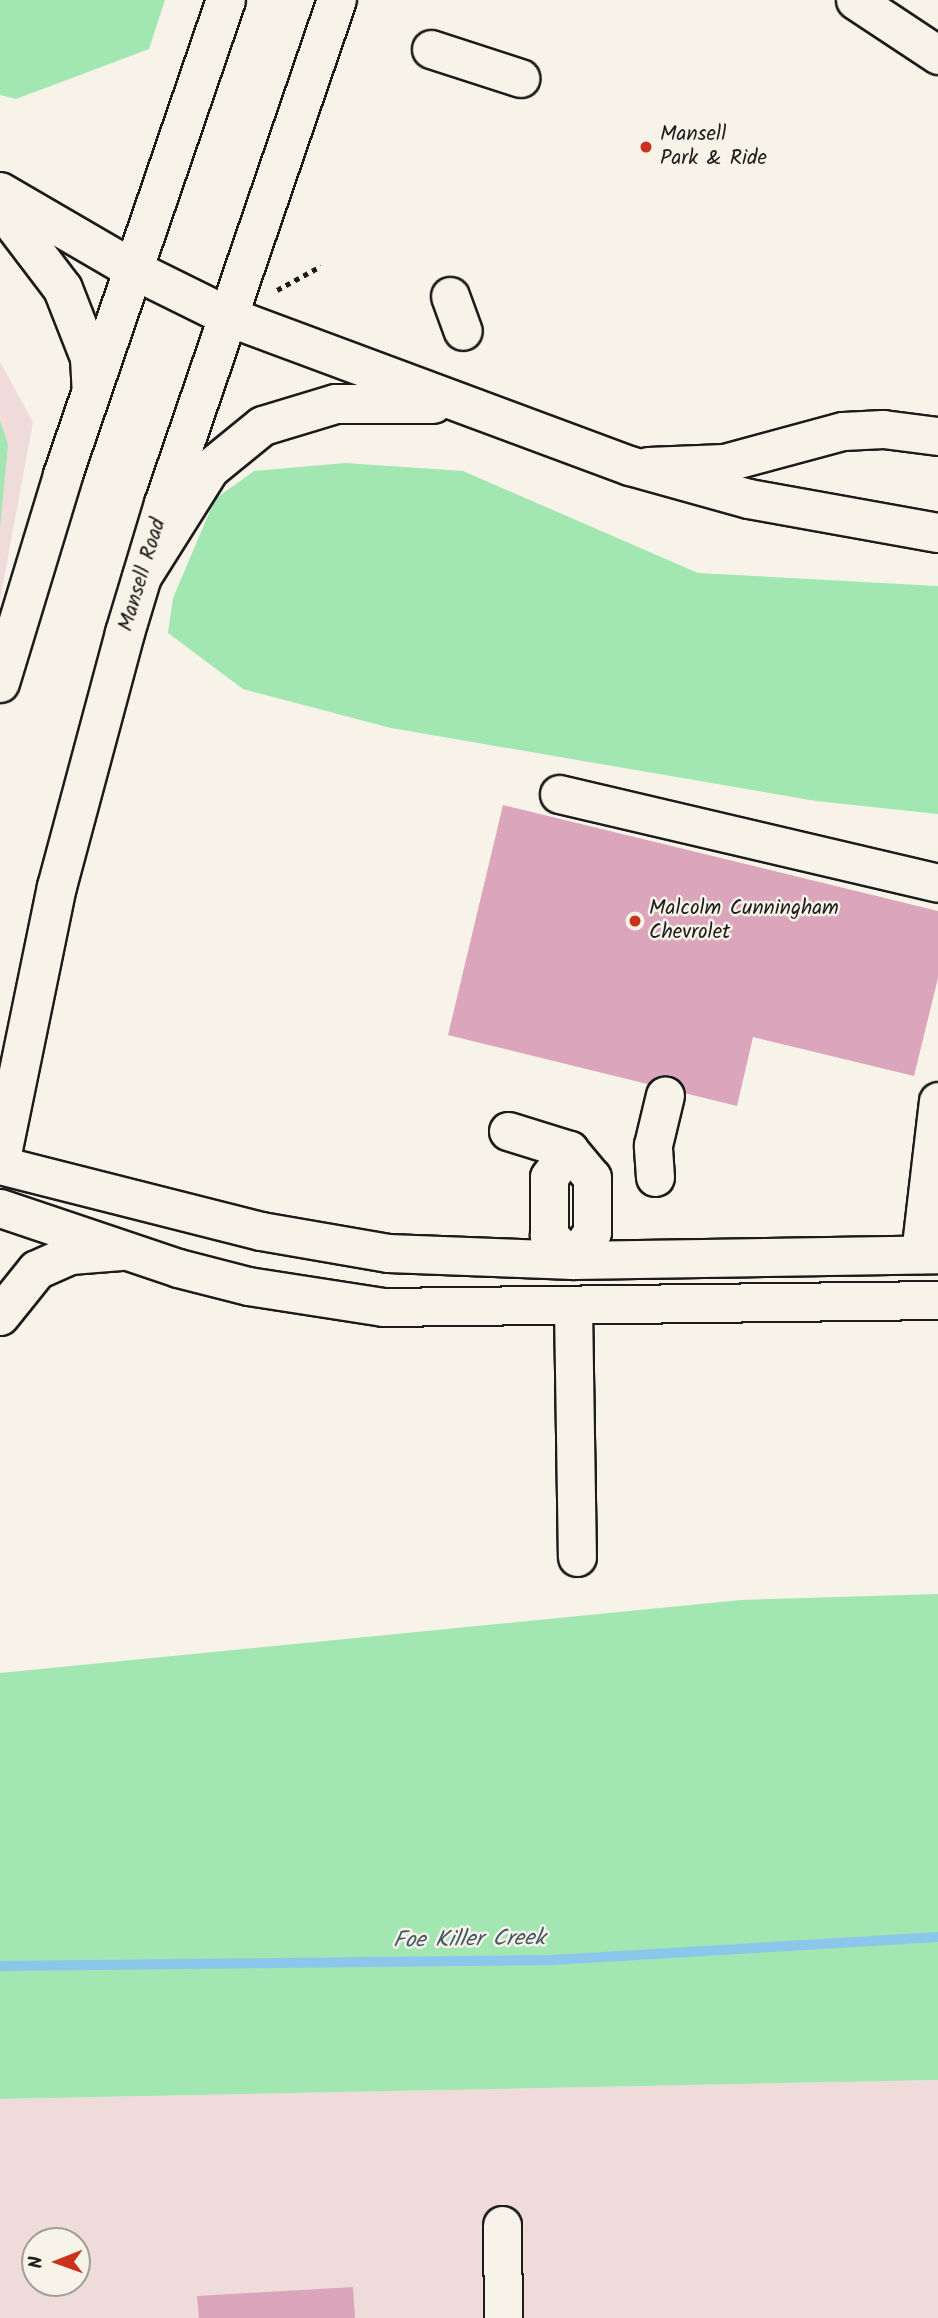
<!DOCTYPE html>
<style>
body{margin:0}
#map{position:relative;width:938px;height:2318px;overflow:hidden;background:#f7f3e8;font-family:Kalam,sans-serif}
div>[style]{position:absolute}
[style*='--x']{left:calc(var(--x)*1px);top:calc(var(--y)*1px);width:calc(var(--w)*1px);rotate:calc(var(--a)*1deg)}
.built>*{inset:0;background:#efdcda}
.green>*{inset:0;background:#a2e6b1}
.stream>*{height:10px;margin:-5px;padding:0 5px;transform-origin:5px;border-radius:5px;background:#8ac7ea}
.building>*{inset:0;background:#dba5bb}
.path>*{height:4.5px;margin-top:-2.25px;transform-origin:0;background:repeating-linear-gradient(90deg,#1c1c1c 0 5px,transparent 0 10px)}
.roads{filter:drop-shadow(2px 0 #1c1c1c) drop-shadow(-2px 0 #1c1c1c) drop-shadow(0 2px #1c1c1c) drop-shadow(0 -2px #1c1c1c)}
.minor>*{height:37px;margin:-18.5px;padding:0 18.5px;transform-origin:18.5px;border-radius:18.5px;background:#f7f3e8}
.major>*{height:38px;margin:-19px;padding:0 19px;transform-origin:19px;border-radius:19px;background:#f7f3e8}
.highway>*{height:38px;margin:-19px;padding:0 19px;transform-origin:19px;border-radius:19px;background:#f7f3e8}
.dots>*{width:19px;height:19px;translate:-50% -50%;box-sizing:border-box;border:4px solid #f7f3e8;border-radius:50%}
span{translate:-50% -50%;white-space:nowrap;text-align:center;line-height:1.15;-webkit-text-stroke:5px #f7f3e8;paint-order:stroke}
.poi-label{font-size:21px;color:#1c1c1c}
.left{translate:0 -50%;text-align:left}
.street-label{font-size:21px;color:#1c1c1c}
.water-label{font-size:23px;color:#425864;font-style:italic}
.north{position:absolute;left:21px;top:2227px;width:70px;height:70px;box-sizing:border-box;background:#f7f3e8;border:2px solid #9f9d96;border-radius:50%;rotate:269deg;font-size:19px;font-weight:700;line-height:28px;text-align:center;color:#1c1c1c}
.north::after{content:'';display:block;margin:auto;width:24px;height:32px;background:#c8321e;clip-path:polygon(50% 0,100% 100%,50% 72%,0 100%)}
</style>
<div id="map">
<div class="built">
<div style="clip-path:polygon(0 362px,33px 422px,0 600px)"></div>
<div style="clip-path:polygon(evenodd,938px 2080px,938px 2318px,0 2318px,0 2099px,938px 2080px,35px 2241px,77px 2241px,77px 2283px,35px 2283px,35px 2241px)"></div>
</div>
<div class="green">
<div style="clip-path:polygon(0 0,165px 0,149px 49px,16px 99px,0 95px)"></div>
<div style="clip-path:polygon(0 421px,8px 444px,0 528px)"></div>
<div style="clip-path:polygon(345px 463px,463px 471px,698px 573px,938px 586px,938px 814px,816px 801px,391px 728px,243px 689px,168px 633px,173px 598px,215px 499px,254px 471px)"></div>
<div style="clip-path:polygon(938px 1594px,938px 2080px,0 2099px,0 1673px,741px 1600px)"></div>
</div>
<div class="stream">
<div style="--x:0;--y:1966;--w:552;--a:-0.62"></div>
<div style="--x:552;--y:1960;--w:387;--a:-3.4"></div>
</div>
<div class="building">
<div style="clip-path:polygon(503px 805px,938px 911px,938px 978px,914px 1076px,753px 1037px,737px 1106px,448px 1035px)"></div>
<div style="clip-path:polygon(353px 2287px,355px 2318px,199px 2318px,197px 2296px)"></div>
</div>
<div class="path">
<div style="--x:277;--y:290;--w:50;--a:-28.6"></div>
</div>
<div class="roads">
<div class="minor">
<div style="--x:855;--y:0;--w:100;--a:33.5"></div>
<div style="--x:431;--y:49;--w:94;--a:18"></div>
<div style="--x:450;--y:296;--w:37;--a:70"></div>
<div style="--x:648;--y:466;--w:76;--a:-2.3"></div>
<div style="--x:724;--y:463;--w:123;--a:-15.1"></div>
<div style="--x:843;--y:431;--w:40;--a:-2.9"></div>
<div style="--x:883;--y:429;--w:55;--a:7.3"></div>
<div style="--x:559;--y:794;--w:389;--a:13.2"></div>
<div style="--x:508;--y:1131;--w:64;--a:17.3"></div>
<div style="--x:569;--y:1150;--w:35;--a:50"></div>
<div style="--x:592;--y:1177;--w:55;--a:90"></div>
<div style="--x:592;--y:1232;--w:34;--a:124"></div>
<div style="--x:573;--y:1260;--w:35;--a:-134"></div>
<div style="--x:549;--y:1235;--w:58;--a:-90"></div>
<div style="--x:549;--y:1177;--w:34;--a:-53"></div>
<div style="--x:0;--y:1165;--w:269;--a:14.2"></div>
<div style="--x:261;--y:1231;--w:129;--a:9.8"></div>
<div style="--x:388;--y:1253;--w:185;--a:2.2"></div>
<div style="--x:573;--y:1260;--w:365;--a:-0.9"></div>
<div style="--x:655;--y:1177;--w:32;--a:-94"></div>
<div style="--x:653;--y:1145;--w:51;--a:-76.5"></div>
<div style="--x:0;--y:1208;--w:188;--a:18.6"></div>
<div style="--x:178;--y:1268;--w:72;--a:14.4"></div>
<div style="--x:248;--y:1286;--w:137;--a:8.8"></div>
<div style="--x:383;--y:1307;--w:555;--a:-0.72"></div>
<div style="--x:920;--y:1254;--w:154;--a:-83.3"></div>
<div style="--x:573;--y:1307;--w:250;--a:89.1"></div>
<div style="--x:502;--y:2225;--w:93;--a:89.4"></div>
</div>
<div class="major">
<div style="--x:0;--y:683;--w:217;--a:-73.1"></div>
<div style="--x:63;--y:475;--w:502;--a:-71.06"></div>
<div style="--x:0;--y:1164;--w:283;--a:-78.4"></div>
<div style="--x:57;--y:887;--w:263;--a:-75"></div>
<div style="--x:125;--y:633;--w:135;--a:-73.2"></div>
<div style="--x:164;--y:504;--w:533;--a:-71.06"></div>
<div style="--x:0;--y:1316;--w:59;--a:-51.2"></div>
<div style="--x:37;--y:1270;--w:37;--a:-24"></div>
<div style="--x:71;--y:1255;--w:50;--a:-4.6"></div>
</div>
<div class="highway">
<div style="--x:0;--y:192;--w:155;--a:30.2"></div>
<div style="--x:134;--y:270;--w:106;--a:26.3"></div>
<div style="--x:229;--y:317;--w:428;--a:20.4"></div>
<div style="--x:630;--y:466;--w:123;--a:15.5"></div>
<div style="--x:749;--y:499;--w:192;--a:10.2"></div>
<div style="--x:0;--y:206;--w:104;--a:52.8"></div>
<div style="--x:63;--y:289;--w:74;--a:68.6"></div>
<div style="--x:90;--y:358;--w:33;--a:87"></div>
<div style="--x:142;--y:577;--w:128;--a:-57.8"></div>
<div style="--x:210;--y:469;--w:68;--a:-39.1"></div>
<div style="--x:263;--y:426;--w:76;--a:-16.8"></div>
<div style="--x:336;--y:404;--w:97;--a:0"></div>
</div>
</div>
<div class="dots">
<div style="left:646px;top:147px;background:#c8321e"></div>
<div style="left:635px;top:921px;background:#c8321e"></div>
</div>
<div class="poi-label">
<span class="left" style="left:660px;top:147px">Mansell<br>Park &amp; Ride</span>
<span class="left" style="left:649px;top:921px">Malcolm Cunningham<br>Chevrolet</span>
</div>
<div class="street-label">
<span style="left:143px;top:575px;rotate:-73deg">Mansell Road</span>
</div>
<div class="water-label">
<span style="left:469px;top:1940px;rotate:-1deg">Foe Killer Creek</span>
</div>
<div class="north">N</div>
</div>
